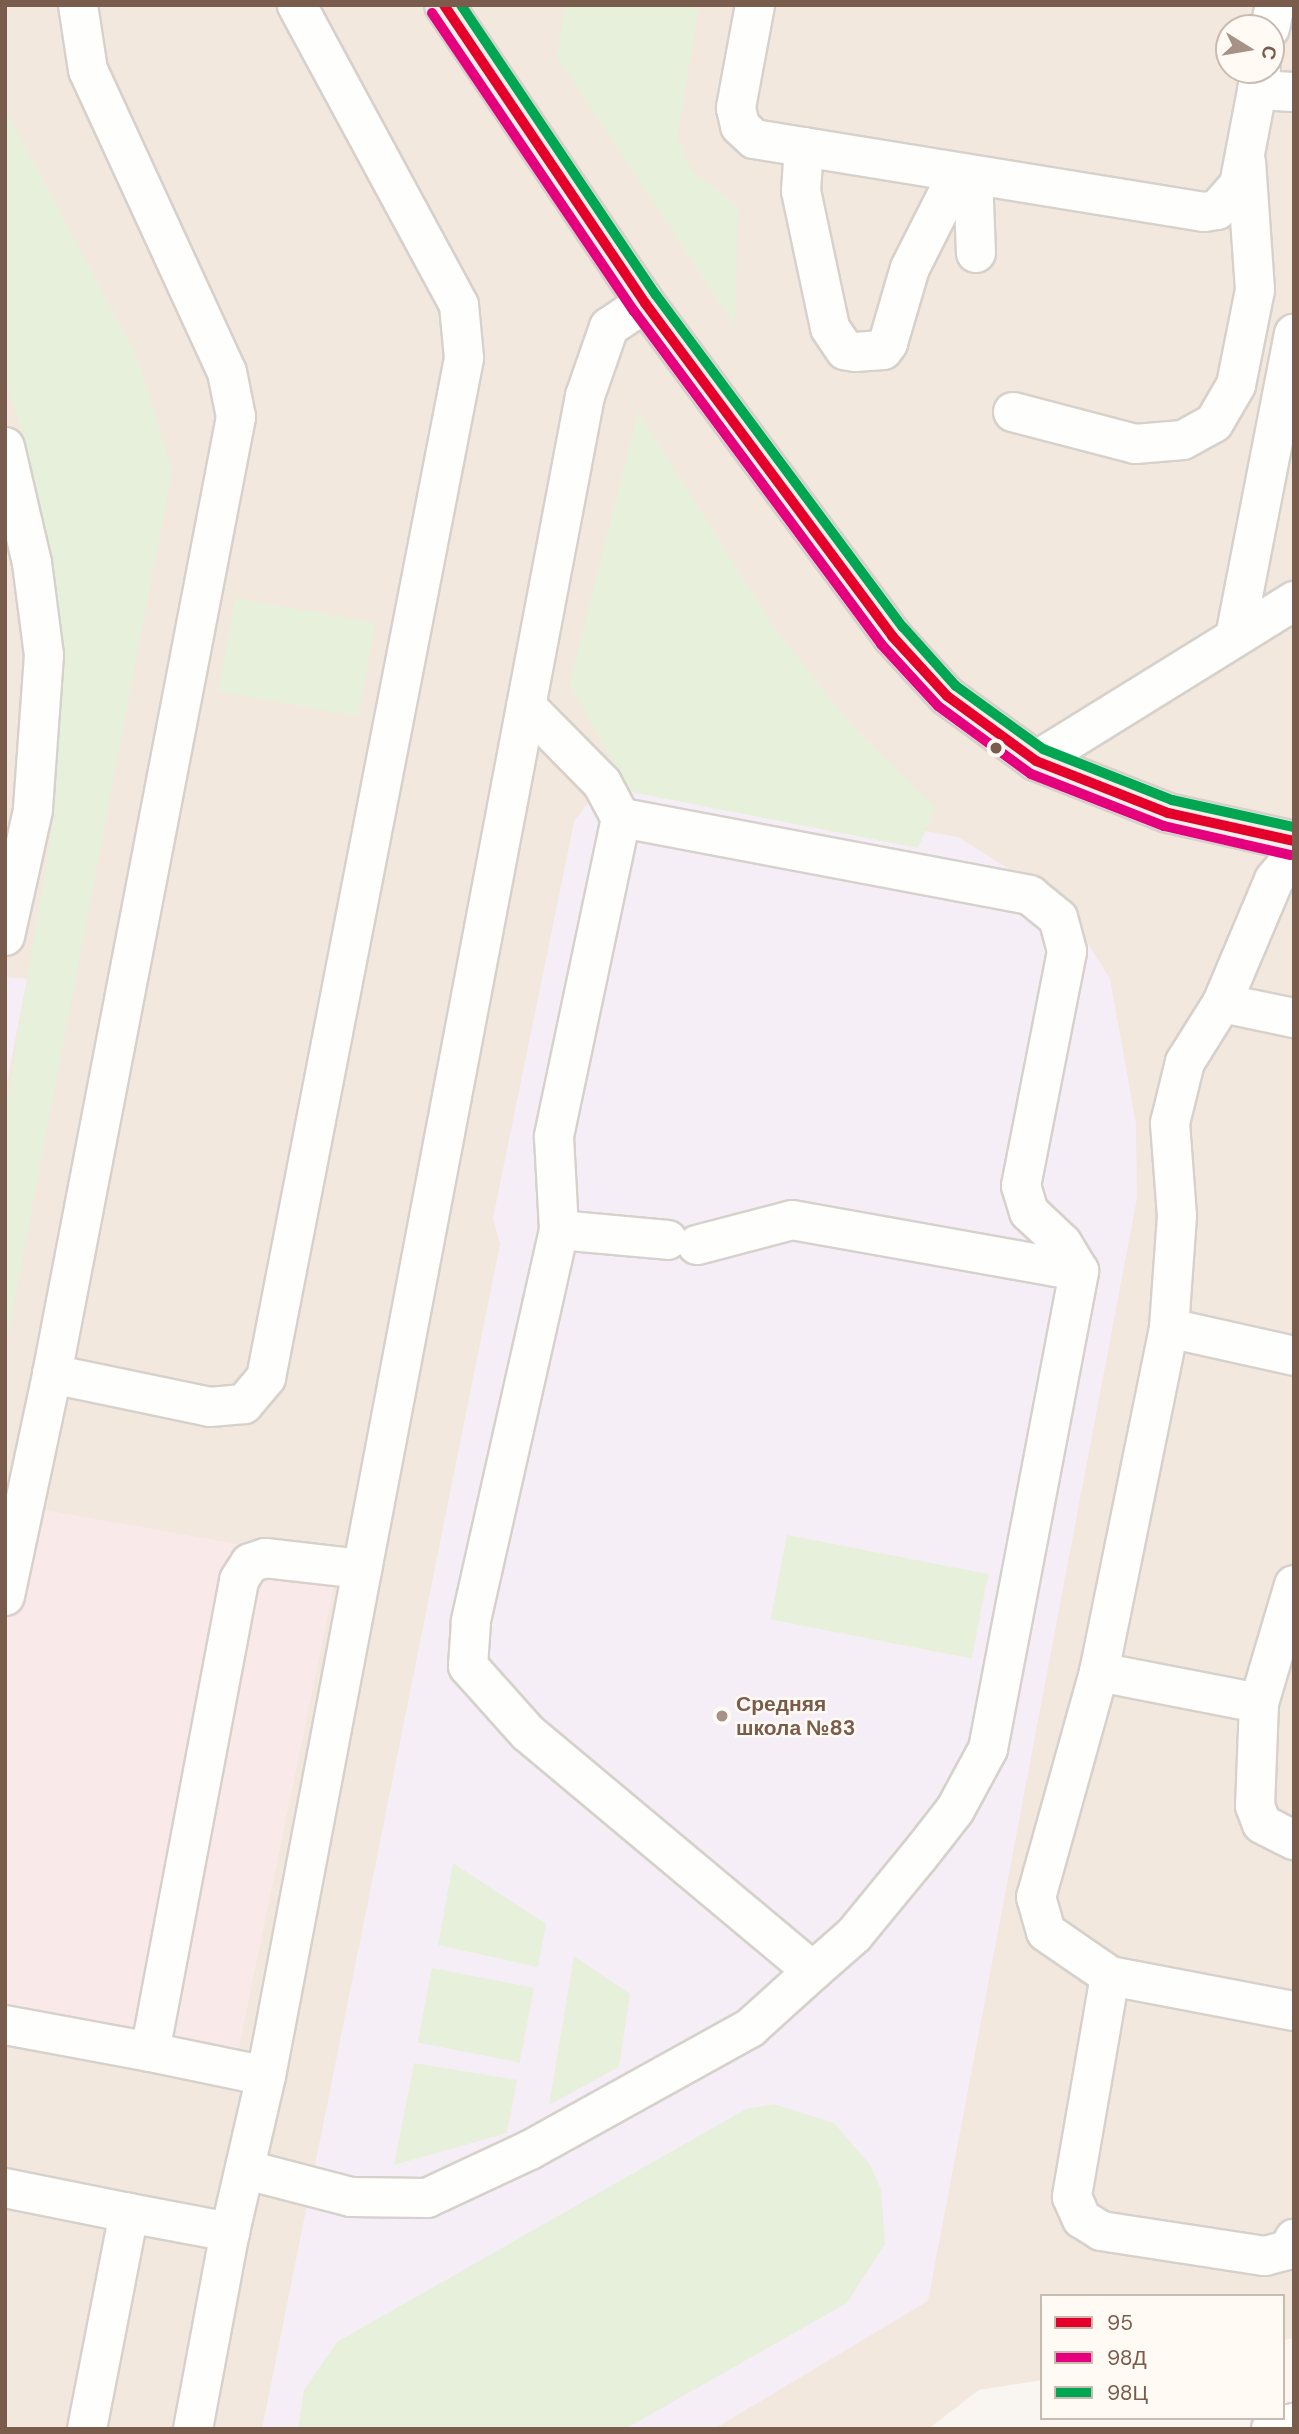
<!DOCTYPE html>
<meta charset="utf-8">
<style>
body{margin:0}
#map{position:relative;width:1299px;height:2434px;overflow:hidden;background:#f9f5f0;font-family:"DM Sans",sans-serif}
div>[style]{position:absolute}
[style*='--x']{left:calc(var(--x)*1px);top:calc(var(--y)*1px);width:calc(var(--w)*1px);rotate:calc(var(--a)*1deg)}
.residential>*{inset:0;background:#f2e8de}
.education>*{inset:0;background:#f6eef6}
.medical>*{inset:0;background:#fae9e9}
.green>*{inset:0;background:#e7f0db;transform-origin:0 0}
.roads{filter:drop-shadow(2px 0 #d7d1cb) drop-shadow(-2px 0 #d7d1cb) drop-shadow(0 2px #d7d1cb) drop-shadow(0 -2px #d7d1cb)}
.minor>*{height:38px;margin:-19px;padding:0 19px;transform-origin:19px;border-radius:19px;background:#fefefd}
.major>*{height:38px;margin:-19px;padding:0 19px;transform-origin:19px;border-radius:19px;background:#f3eee8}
.bus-1>*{height:10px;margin:-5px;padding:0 5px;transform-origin:5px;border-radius:5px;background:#e4002b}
.bus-2>*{height:10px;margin:-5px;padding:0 5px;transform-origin:5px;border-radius:5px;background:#e5007d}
.bus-3>*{height:10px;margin:-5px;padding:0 5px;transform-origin:5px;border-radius:5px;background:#00a651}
.dots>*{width:19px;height:19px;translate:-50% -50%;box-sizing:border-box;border:4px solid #fffaf3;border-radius:50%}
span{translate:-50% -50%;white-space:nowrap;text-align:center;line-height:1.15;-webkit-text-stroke:5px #fffaf3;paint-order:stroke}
.poi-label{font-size:21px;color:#7a5c4d;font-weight:700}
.left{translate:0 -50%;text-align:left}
.frame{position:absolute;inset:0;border:7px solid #7a5c4d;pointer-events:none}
.legend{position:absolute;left:1040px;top:2294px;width:245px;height:126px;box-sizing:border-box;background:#fffaf3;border:2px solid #cabbb1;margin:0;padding:9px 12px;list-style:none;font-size:21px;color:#7a5c4d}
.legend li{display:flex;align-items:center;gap:14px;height:35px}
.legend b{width:35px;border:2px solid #cabbb1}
.north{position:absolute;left:1215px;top:14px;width:70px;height:70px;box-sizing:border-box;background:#fffaf3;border:2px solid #cabbb1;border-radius:50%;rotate:101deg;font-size:19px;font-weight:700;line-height:28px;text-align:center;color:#7a5c4d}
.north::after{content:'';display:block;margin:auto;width:24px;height:32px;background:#a69286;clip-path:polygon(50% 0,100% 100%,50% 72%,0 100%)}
</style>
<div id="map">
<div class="residential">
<div style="clip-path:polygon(evenodd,5px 5px,1294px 5px,1294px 2338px,1283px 2340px,1283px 2296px,1042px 2296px,1042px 2380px,979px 2390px,928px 2429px,5px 2429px,5px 5px,1229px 28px,1271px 28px,1271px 70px,1229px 70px,1229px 28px)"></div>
</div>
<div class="education">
<div style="clip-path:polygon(619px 775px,958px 837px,1063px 903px,1110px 979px,1136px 1124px,1137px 1198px,928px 2301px,714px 2429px,262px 2429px,500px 1244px,493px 1218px,574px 822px,602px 783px)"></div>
<div style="clip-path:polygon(5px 977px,27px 979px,5px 1092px)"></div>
</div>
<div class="medical">
<div style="clip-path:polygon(5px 1503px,339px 1562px,235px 2066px,5px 2019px)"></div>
</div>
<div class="green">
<div style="clip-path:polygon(565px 5px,699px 5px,677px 137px,692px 171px,738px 206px,735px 326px,557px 57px)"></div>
<div style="clip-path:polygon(5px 108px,138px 359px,172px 471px,5px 1350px,5px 1115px,54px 817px,65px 649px,31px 465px,5px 374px)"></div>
<div style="clip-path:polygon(638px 411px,775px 629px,855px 729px,936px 807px,918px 848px,631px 792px,569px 685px)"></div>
<div style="left:235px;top:598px;width:142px;height:95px;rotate:10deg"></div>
<div style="left:787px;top:1535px;width:205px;height:86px;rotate:11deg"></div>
<div style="clip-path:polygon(453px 1863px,546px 1924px,538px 1967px,438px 1945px)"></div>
<div style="clip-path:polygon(574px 1956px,630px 1994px,619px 2067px,549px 2105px)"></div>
<div style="left:432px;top:1968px;width:104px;height:76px;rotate:11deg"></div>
<div style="clip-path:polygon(414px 2063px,517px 2080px,507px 2133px,394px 2165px)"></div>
<div style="clip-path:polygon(774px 2104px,834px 2123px,871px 2166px,881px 2190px,885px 2244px,847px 2303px,625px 2429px,298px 2429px,304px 2390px,337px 2342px,746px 2109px)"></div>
</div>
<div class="roads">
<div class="minor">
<div style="--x:78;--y:5;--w:66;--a:81.3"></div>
<div style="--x:88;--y:70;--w:332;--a:65.3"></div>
<div style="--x:227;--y:372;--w:46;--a:78.7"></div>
<div style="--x:236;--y:417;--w:975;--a:100.88"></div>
<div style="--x:52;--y:1374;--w:161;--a:11.8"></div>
<div style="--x:210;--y:1407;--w:34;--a:-5"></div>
<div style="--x:244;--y:1404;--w:34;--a:-50"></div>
<div style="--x:266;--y:1378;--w:1039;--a:-79.01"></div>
<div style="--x:464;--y:358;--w:53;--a:-95.4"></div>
<div style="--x:459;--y:305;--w:341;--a:-118.4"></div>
<div style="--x:755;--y:5;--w:105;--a:100.5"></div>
<div style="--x:736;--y:108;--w:18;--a:77"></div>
<div style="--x:740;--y:126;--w:19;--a:43"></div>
<div style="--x:754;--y:139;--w:456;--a:9.2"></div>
<div style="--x:1204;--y:212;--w:13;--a:-9"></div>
<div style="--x:1217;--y:210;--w:33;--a:-49"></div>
<div style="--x:1239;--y:185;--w:117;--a:-79.2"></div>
<div style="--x:1270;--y:28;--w:24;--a:-78"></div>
<div style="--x:1257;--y:90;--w:37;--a:3"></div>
<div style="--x:804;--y:147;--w:44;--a:93.9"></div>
<div style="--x:801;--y:191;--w:140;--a:78"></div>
<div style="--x:830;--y:328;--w:27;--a:56"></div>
<div style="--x:845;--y:350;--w:10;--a:11"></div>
<div style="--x:855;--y:352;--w:28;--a:-4"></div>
<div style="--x:883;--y:350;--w:9;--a:-54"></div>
<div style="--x:888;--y:343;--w:78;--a:-73.7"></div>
<div style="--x:910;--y:268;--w:106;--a:-63.2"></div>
<div style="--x:973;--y:176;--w:77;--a:87.8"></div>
<div style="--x:1013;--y:412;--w:126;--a:14.7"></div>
<div style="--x:1135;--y:444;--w:48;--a:-4.8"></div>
<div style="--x:1183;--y:440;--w:35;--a:-29"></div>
<div style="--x:1214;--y:423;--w:44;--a:-59.9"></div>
<div style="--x:1236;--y:385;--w:97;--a:-78.7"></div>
<div style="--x:1255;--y:290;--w:128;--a:-94"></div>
<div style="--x:5;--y:447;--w:119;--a:76.9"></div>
<div style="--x:32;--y:563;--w:93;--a:82.6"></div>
<div style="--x:44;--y:655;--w:155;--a:94.1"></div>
<div style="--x:33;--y:810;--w:129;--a:102.5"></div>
<div style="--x:1235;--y:637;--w:309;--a:-79"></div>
<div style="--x:526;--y:706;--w:108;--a:45.4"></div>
<div style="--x:602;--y:783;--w:40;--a:62"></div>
<div style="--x:621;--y:818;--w:326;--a:101.9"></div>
<div style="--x:554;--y:1137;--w:93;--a:86.9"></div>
<div style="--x:559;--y:1230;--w:402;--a:102.7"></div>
<div style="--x:471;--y:1622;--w:44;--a:93.9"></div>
<div style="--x:468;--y:1666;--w:90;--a:48.2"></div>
<div style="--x:528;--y:1733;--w:371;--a:39.9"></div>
<div style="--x:813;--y:1971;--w:55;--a:-41.3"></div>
<div style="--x:854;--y:1935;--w:102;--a:-50.6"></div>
<div style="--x:919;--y:1856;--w:58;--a:-52"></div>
<div style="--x:955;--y:1810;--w:69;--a:-61.6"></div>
<div style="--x:988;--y:1749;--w:487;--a:-79.2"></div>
<div style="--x:1079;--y:1271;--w:33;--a:-121"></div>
<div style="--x:1062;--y:1243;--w:45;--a:-136.8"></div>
<div style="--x:1029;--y:1212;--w:27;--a:-107"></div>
<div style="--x:1021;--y:1186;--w:239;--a:-78.9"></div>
<div style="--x:1067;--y:951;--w:34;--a:-105"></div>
<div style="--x:1058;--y:918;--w:36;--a:-141"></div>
<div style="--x:1030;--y:895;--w:416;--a:-169.3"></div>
<div style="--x:1036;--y:761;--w:304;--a:-31.8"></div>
<div style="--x:1294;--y:856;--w:31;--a:130"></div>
<div style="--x:1274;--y:880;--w:134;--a:112.9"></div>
<div style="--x:1222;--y:1003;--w:70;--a:122.1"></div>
<div style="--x:1185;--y:1062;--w:63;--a:103.8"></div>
<div style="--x:1170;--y:1123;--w:93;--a:85.7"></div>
<div style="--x:1177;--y:1216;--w:112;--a:94.1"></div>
<div style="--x:1169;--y:1328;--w:351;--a:101.5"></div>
<div style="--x:1099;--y:1672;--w:163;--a:11"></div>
<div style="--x:1259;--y:1703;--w:103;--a:92.2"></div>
<div style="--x:1255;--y:1806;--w:19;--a:69"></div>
<div style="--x:1262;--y:1824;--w:36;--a:27"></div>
<div style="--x:1222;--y:1003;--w:74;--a:11.8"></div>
<div style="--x:559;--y:1230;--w:109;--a:5.2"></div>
<div style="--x:697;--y:1245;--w:98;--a:-14.7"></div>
<div style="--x:792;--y:1220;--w:291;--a:10.1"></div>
<div style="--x:1169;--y:1328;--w:128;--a:12.6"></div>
<div style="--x:5;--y:1596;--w:227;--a:-78"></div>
<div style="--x:1099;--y:1672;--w:234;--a:105.6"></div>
<div style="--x:1036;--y:1897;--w:36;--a:74"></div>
<div style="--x:1046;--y:1932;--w:78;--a:34.5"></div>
<div style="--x:1110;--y:1976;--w:187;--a:10.8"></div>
<div style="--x:1259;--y:1703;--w:123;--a:-73.5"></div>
<div style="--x:1110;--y:1976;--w:224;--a:99.8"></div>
<div style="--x:1072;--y:2197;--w:24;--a:66"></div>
<div style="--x:1082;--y:2219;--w:22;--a:32"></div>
<div style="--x:1101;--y:2231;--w:166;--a:8.7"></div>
<div style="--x:1265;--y:2256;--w:24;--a:-15"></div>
<div style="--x:1288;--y:2250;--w:13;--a:-61"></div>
<div style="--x:5;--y:2025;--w:147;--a:10.5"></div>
<div style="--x:150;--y:2052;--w:480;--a:-79.3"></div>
<div style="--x:239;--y:1580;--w:20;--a:-57"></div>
<div style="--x:250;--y:1563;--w:16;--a:-18"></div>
<div style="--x:265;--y:1558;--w:98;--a:6.5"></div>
<div style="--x:150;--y:2052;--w:118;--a:11.7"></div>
<div style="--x:266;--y:2076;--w:1710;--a:-79.25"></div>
<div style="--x:585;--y:396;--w:73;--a:-70.8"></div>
<div style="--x:609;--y:327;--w:43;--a:-33.7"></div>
<div style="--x:247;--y:2170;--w:107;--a:14.6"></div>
<div style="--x:351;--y:2197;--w:76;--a:0.8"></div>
<div style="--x:427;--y:2198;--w:114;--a:-25"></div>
<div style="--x:530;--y:2150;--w:252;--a:-29"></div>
<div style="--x:750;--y:2028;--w:85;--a:-42.1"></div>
<div style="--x:5;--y:2188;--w:126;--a:11.4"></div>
<div style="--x:87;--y:2429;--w:220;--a:-79"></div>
<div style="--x:129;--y:2213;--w:103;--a:10.7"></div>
<div style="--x:230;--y:2232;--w:160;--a:-77"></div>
<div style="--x:193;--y:2429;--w:200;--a:-79.4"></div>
<div style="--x:1271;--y:2429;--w:24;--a:-15"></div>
</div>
<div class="major">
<div style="--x:444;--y:5;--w:359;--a:56"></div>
<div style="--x:645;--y:303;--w:415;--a:53.4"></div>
<div style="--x:892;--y:636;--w:81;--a:47.5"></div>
<div style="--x:947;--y:696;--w:110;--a:36.1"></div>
<div style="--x:1036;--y:761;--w:142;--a:21.5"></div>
<div style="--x:1168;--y:813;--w:129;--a:12.5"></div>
</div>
</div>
<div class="bus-1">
<div style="--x:444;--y:5;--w:359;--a:56"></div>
<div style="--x:645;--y:303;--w:415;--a:53.4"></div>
<div style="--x:892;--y:636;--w:81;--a:47.5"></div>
<div style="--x:947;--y:696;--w:110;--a:36.1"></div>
<div style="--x:1036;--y:761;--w:142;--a:21.5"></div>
<div style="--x:1168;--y:813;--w:129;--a:12.5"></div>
</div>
<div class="bus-2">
<div style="--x:432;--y:13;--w:360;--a:55.9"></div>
<div style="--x:634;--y:311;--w:415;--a:53.4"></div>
<div style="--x:881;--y:644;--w:84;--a:47.4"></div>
<div style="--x:938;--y:706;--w:115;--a:36.2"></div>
<div style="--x:1031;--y:774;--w:143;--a:21.4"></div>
<div style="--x:1164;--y:826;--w:130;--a:12.9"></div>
</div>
<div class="bus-3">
<div style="--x:461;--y:5;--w:349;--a:56.1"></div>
<div style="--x:656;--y:295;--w:414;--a:53.4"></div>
<div style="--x:903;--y:627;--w:79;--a:48.1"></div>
<div style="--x:956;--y:686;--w:107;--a:35.9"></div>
<div style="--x:1043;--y:749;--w:139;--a:21.6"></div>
<div style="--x:1172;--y:800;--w:125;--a:12.5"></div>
</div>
<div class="dots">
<div style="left:996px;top:748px;background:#7a5c4d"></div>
<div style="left:722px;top:1716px;background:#a69286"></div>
</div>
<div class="poi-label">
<span class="left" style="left:736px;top:1716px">Средняя<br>школа №83</span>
</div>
<div class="frame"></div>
<ul class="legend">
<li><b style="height:9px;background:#e4002b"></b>95</li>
<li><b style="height:9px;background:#e5007d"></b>98Д</li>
<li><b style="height:9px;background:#00a651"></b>98Ц</li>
</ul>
<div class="north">С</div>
</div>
